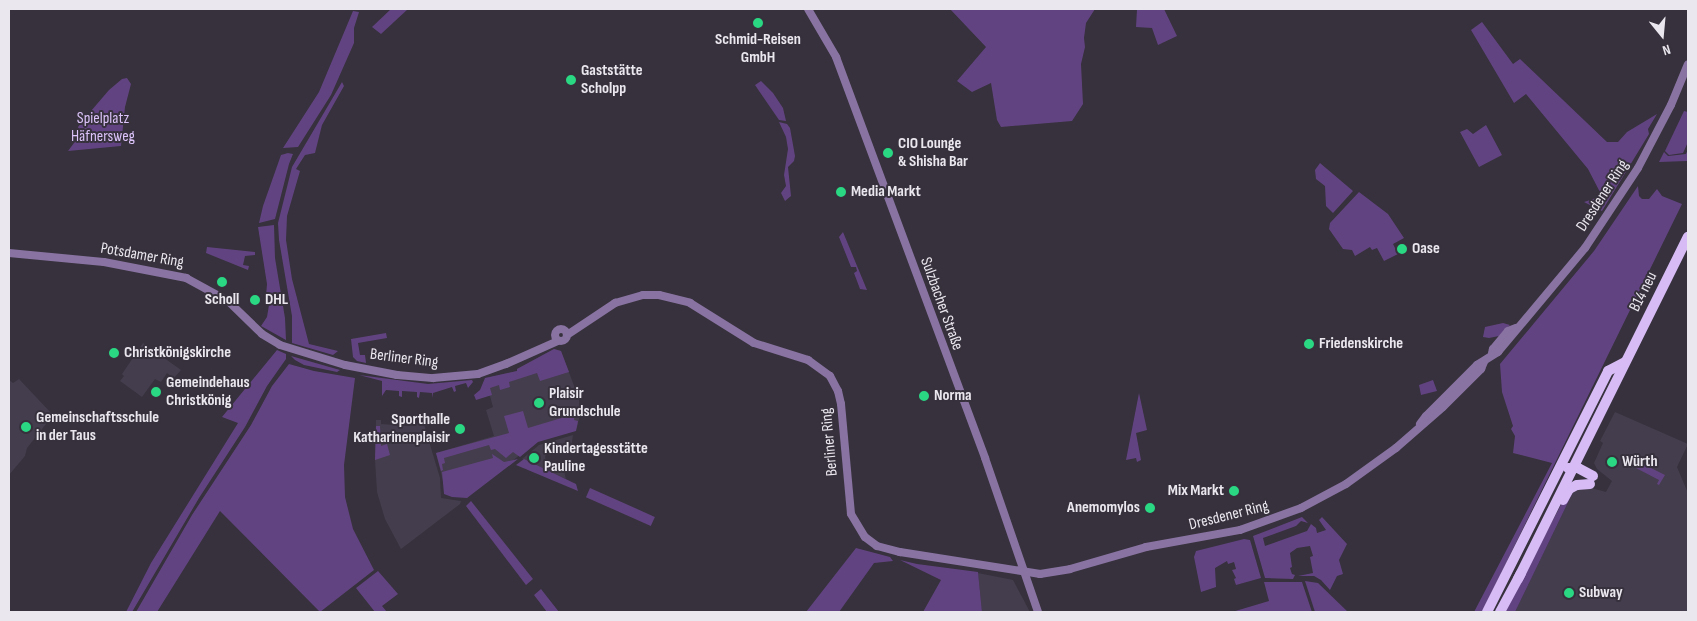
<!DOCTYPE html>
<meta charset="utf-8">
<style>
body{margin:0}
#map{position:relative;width:1697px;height:621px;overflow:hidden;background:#36313c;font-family:"Sofia Sans Condensed",sans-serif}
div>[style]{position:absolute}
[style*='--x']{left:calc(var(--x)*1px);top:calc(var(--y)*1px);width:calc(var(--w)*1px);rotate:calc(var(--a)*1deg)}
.built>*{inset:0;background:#443d4d}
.green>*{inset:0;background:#624381;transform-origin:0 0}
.minor>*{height:8px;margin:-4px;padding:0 4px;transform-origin:4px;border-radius:4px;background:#8973a2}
.minor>.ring{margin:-4px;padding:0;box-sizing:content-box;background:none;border:8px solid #8973a2;border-radius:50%}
.major>*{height:10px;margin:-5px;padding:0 5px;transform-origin:5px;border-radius:5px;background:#d6bbf5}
.dots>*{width:14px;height:14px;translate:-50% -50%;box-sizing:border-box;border:2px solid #36313c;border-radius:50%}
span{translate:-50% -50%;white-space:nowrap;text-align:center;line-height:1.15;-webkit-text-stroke:4px #36313c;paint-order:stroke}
.poi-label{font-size:16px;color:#ebe7ef;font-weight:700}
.left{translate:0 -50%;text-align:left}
.right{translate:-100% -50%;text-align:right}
.park-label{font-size:16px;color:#dcc3fa}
.street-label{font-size:16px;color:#ebe7ef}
.frame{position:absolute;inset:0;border:10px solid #ebe7ef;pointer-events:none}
.north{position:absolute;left:1637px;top:10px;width:50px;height:50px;-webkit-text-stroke:4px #36313c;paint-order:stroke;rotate:163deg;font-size:14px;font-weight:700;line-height:20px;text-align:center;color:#ebe7ef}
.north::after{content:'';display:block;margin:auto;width:18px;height:22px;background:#ebe7ef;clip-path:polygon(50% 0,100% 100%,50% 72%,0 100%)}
</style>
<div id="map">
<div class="built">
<div style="clip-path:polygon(143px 343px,181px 370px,174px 378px,167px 373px,161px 382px,155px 379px,142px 397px,120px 381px,124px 376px,122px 374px)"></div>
<div style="clip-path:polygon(554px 349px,561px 351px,579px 399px,580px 414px,577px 428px,538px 440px,506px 466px,443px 481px,436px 453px,494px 436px,486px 410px,493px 407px,490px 396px,487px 396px,491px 377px,517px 371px,517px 369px)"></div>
<div style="clip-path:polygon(19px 379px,53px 415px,27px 448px,25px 456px,9px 475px,9px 380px,13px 383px)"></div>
<div style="clip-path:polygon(1615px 412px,1688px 444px,1677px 467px,1688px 493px,1688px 612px,1515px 612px,1574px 490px,1588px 487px,1606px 492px,1612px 481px,1597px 469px,1594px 463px,1603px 443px,1600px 441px)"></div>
<div style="clip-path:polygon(376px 420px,381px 420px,381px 424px,408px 426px,423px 421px,440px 478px,441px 498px,461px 501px,460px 504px,401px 549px,385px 519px,377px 492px,375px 460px)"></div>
<div style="clip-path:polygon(573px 435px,571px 448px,568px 449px,555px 446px,548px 449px,545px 457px,547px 464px,552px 469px,559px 470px,566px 467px,567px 470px,564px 471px,566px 479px,522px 459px,539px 445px)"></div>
<div style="clip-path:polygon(978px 573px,1013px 580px,1030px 612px,982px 612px)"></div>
</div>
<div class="green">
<div style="clip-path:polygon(391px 9px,408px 9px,381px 34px,372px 27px)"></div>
<div style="clip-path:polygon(950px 9px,1095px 9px,1086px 23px,1084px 38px,1085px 47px,1081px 64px,1083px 104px,1072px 121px,1001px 127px,997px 120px,991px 83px,972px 92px,957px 81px,986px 47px)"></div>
<div style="clip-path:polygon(1137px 9px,1164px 9px,1177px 36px,1158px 45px,1152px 28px,1136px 27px)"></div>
<div style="clip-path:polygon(353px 11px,359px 12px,354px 28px,354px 43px,331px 95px,298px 147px,283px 148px,319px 92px)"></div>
<div style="clip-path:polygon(1482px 22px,1513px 64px,1520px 59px,1607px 142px,1618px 142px,1627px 132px,1657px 114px,1648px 129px,1649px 134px,1602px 211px,1584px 202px,1602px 196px,1588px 169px,1526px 94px,1514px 103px,1471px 30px)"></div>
<div style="clip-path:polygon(127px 78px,131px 84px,125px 107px,121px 146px,68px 151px,80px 135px,78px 127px,91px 111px,109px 90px,122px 79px)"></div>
<div style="clip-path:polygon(761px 81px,773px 93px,783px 108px,786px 121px,779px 120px,755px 85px)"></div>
<div style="clip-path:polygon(342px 82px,344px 86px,322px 125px,315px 153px,305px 155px,296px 169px,300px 171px,287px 216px,286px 240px,292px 279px,309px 344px,338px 351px,333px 355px,292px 343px,292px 316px,279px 240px,278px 223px,292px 167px)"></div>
<div style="clip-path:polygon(1684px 111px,1688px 112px,1688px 142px,1683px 153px,1669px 155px,1665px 151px)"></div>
<div style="clip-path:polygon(779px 122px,787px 124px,790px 128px,795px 156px,794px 161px,788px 167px,791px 196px,785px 201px,781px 193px,786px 186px,784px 175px,788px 149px,786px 137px)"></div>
<div style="clip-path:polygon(1486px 125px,1502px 155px,1479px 167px,1460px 132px,1467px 129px,1473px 134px)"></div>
<div style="clip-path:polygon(1688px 149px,1687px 161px,1659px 162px,1664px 152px,1668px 156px,1686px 154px)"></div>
<div style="clip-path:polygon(288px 153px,293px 154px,289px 164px,275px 219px,259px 223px,263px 206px,281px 155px)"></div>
<div style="clip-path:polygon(1320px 163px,1353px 191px,1333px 213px,1326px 206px,1325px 186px,1316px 179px,1315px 170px)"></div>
<div style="clip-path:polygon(1638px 186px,1639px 196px,1642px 199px,1649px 199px,1657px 189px,1662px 196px,1682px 204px,1482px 612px,1474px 612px,1552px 463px,1513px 453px,1515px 436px,1511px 429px,1513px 426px,1502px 392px,1500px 364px,1594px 251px)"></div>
<div style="clip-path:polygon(1359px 192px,1388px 214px,1404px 238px,1393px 244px,1398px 254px,1384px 261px,1377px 248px,1372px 250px,1370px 247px,1355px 256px,1352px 250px,1343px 249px,1329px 229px,1330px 223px)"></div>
<div style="clip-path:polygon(274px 225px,275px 258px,285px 318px,286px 340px,261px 326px,267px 317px,269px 305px,266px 296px,267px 284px,258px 227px)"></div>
<div style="clip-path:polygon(843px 232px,867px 290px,860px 289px,854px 273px,857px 271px,856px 267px,851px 267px,839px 237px)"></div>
<div style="clip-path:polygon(207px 247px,255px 252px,255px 255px,245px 256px,243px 265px,249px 266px,248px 270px,206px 253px)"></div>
<div style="clip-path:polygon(1503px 323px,1510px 325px,1499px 336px,1489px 338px,1483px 337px,1485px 327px)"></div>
<div style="clip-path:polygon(386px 333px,387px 338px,358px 343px,360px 355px,365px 355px,366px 363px,357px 361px,353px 357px,351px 339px)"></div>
<div style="clip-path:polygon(554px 349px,561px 351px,569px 372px,540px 381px,537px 373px,509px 382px,510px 387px,500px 390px,499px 385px,490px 388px,492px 395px,476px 400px,474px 395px,480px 390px,485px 378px,517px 371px,517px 369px)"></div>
<div style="clip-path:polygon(277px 350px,286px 354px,286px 359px,267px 386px,245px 427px,199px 498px,132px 612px,126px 612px,151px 563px,238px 423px,222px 417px)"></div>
<div style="clip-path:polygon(291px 356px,340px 370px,337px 372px,304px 365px,295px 360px)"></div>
<div style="clip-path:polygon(289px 364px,314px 371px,355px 378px,344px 465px,345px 497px,353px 529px,374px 570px,320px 612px,220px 511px,157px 612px,136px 612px,192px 515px,251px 425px,272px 386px)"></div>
<div style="clip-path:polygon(359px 375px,428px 384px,472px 380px,473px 382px,468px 388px,466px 383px,455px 386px,456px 391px,454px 392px,452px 387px,433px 393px,433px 398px,432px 393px,420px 392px,419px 398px,417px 397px,417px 392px,402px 391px,402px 397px,399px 396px,399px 391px,386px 390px,382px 396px,382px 381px)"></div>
<div style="clip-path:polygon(1433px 380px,1437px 391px,1421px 395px,1419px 385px)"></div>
<div style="clip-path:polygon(1139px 393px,1147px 430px,1136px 433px,1141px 460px,1137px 462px,1136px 458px,1126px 460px)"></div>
<div style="clip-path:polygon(523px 411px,528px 428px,575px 414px,574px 420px,578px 421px,576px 431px,538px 442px,520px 457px,513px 452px,506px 458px,495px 449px,491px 450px,489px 445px,444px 458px,445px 463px,442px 464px,443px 470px,441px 471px,436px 453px,509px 433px,504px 416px)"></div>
<div style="clip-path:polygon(376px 426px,380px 426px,381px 446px,387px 444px,390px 455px,375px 460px)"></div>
<div style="clip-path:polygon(492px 454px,504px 462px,518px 459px,467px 498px,452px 497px,444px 494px,442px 472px,493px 458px)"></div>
<div style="clip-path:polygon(524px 459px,576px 484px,578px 491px,516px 465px)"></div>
<div style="clip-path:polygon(1639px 462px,1665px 475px,1659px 485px,1657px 484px,1659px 480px,1636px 468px)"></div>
<div style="left:590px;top:488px;width:71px;height:10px;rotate:24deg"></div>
<div style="clip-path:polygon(1574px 490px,1515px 612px,1504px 612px,1563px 501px)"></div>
<div style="clip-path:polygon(471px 501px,533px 579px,526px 585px,466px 506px)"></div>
<div style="clip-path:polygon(1302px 517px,1308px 523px,1301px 521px,1296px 526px,1263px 538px,1265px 546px,1307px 531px,1311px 524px,1316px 528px,1317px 533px,1326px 530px,1319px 520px,1322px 517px,1347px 544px,1339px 560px,1343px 574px,1337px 576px,1330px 590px,1321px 580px,1314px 576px,1298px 576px,1313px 573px,1310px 557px,1313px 556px,1310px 546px,1297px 548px,1290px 553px,1292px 567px,1290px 568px,1292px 574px,1295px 575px,1293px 579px,1265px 578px,1253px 536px)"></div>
<div style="clip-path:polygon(1244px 539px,1250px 540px,1261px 578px,1236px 585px,1234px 579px,1236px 578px,1232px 570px,1236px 569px,1234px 562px,1228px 564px,1227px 561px,1215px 568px,1216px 587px,1201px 592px,1194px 557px,1196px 551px)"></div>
<div style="clip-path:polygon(856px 548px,890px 557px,893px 561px,874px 563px,839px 612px,806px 612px)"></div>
<div style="clip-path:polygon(900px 560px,917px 564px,978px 572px,982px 612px,923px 612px,941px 580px)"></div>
<div style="clip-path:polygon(378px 571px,398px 594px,382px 606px,387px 612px,375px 612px,356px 588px)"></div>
<div style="clip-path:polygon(1305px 581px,1318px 583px,1348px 612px,1315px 612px)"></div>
<div style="clip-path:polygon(1264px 582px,1302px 582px,1312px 612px,1232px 612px,1269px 601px)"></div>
<div style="clip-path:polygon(541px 589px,548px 598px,559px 612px,547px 612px,534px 595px)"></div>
</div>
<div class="minor">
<div style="--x:808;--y:9;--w:56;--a:59.7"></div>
<div style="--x:836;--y:57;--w:428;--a:69.6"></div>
<div style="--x:985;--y:458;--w:163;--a:71"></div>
<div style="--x:9;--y:253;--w:95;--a:5.4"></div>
<div style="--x:104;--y:262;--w:84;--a:11"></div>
<div style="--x:186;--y:278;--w:48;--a:28.7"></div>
<div style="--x:228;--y:301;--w:47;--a:44.1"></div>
<div style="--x:262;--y:334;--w:21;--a:31"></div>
<div style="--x:280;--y:345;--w:68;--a:17.1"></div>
<div style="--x:345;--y:365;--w:53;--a:10.9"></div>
<div style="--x:397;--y:375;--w:36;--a:5"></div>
<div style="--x:433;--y:378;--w:45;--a:-5.1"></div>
<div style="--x:478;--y:374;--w:30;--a:-20"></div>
<div style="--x:506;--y:364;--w:57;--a:-23.9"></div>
<div class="ring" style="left:555px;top:329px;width:4px;height:4px"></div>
<div style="--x:567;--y:335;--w:58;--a:-33.7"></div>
<div style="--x:615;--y:303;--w:29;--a:-16"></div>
<div style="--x:643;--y:295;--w:16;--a:0"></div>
<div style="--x:659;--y:295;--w:32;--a:14"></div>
<div style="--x:690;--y:303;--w:75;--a:32"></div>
<div style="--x:754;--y:343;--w:57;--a:17.5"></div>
<div style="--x:808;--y:360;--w:27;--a:36"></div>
<div style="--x:830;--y:376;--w:17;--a:62"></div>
<div style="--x:838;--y:391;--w:13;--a:77"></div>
<div style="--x:841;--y:404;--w:110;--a:84.8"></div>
<div style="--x:851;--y:514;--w:27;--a:59"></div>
<div style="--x:865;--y:537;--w:15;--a:37"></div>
<div style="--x:877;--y:546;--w:24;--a:15"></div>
<div style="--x:900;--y:552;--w:142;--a:8.9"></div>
<div style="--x:1040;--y:574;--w:30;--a:-9"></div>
<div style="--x:1070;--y:569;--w:79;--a:-16.1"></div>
<div style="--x:1146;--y:547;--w:96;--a:-10.3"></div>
<div style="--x:1240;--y:530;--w:65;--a:-19.8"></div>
<div style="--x:1301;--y:508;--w:51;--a:-28.1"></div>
<div style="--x:1346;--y:484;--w:62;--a:-35.8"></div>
<div style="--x:1396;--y:448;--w:62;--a:-41.1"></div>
<div style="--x:1443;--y:407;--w:54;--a:-45"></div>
<div style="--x:1481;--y:369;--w:8;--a:-67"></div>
<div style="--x:1492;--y:353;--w:4;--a:-76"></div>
<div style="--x:1493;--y:349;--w:23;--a:-50"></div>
<div style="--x:1508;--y:331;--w:9;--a:-21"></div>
<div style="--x:1420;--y:424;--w:10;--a:-53"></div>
<div style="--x:1426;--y:416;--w:72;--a:-45"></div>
<div style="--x:1477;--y:365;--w:25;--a:-32"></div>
<div style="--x:1498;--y:352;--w:136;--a:-50.1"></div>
<div style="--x:1585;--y:248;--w:96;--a:-56.5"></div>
<div style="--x:1638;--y:168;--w:71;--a:-62.4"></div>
<div style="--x:1671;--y:105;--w:44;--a:-67.5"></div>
</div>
<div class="major">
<div style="--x:1568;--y:468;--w:10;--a:0"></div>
<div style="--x:1578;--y:468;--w:17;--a:28"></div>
<div style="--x:1563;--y:500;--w:13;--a:-61"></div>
<div style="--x:1569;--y:489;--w:9;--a:-27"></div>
<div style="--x:1577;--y:485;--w:13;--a:-4"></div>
<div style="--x:1518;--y:579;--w:382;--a:-63.6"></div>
<div style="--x:1487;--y:612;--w:270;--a:-63.3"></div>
<div style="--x:1608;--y:371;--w:19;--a:-28"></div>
<div style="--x:1500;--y:612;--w:44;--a:-61.7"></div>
</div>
<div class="dots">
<div style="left:758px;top:23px;background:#2ad884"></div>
<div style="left:571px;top:80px;background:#2ad884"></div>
<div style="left:888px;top:153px;background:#2ad884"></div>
<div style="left:841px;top:192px;background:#2ad884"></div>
<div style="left:1402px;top:249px;background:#2ad884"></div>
<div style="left:222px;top:282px;background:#2ad884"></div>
<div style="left:255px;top:300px;background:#2ad884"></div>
<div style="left:1309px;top:344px;background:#2ad884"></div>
<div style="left:114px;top:353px;background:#2ad884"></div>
<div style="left:156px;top:392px;background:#2ad884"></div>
<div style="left:924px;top:396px;background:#2ad884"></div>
<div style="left:539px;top:403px;background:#2ad884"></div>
<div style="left:26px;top:427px;background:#2ad884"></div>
<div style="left:460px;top:429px;background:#2ad884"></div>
<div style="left:534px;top:458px;background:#2ad884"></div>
<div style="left:1612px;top:462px;background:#2ad884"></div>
<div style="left:1234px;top:491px;background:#2ad884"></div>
<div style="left:1150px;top:508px;background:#2ad884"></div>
<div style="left:1569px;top:593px;background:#2ad884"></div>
</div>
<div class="poi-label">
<span style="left:758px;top:49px">Schmid-Reisen<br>GmbH</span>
<span class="left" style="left:581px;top:80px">Gaststätte<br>Scholpp</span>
<span class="left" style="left:898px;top:153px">CIO Lounge<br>&amp; Shisha Bar</span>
<span class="left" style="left:851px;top:192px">Media Markt</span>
<span class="left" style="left:1412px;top:249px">Oase</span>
<span style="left:222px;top:300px">Scholl</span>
<span class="left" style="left:265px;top:300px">DHL</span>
<span class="left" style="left:1319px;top:344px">Friedenskirche</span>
<span class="left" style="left:124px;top:353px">Christkönigskirche</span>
<span class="left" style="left:166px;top:392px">Gemeindehaus<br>Christkönig</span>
<span class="left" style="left:549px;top:403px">Plaisir<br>Grundschule</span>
<span class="left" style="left:934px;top:396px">Norma</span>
<span class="left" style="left:36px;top:427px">Gemeinschaftsschule<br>in der Taus</span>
<span class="right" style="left:450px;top:429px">Sporthalle<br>Katharinenplaisir</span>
<span class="left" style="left:544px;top:458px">Kindertagesstätte<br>Pauline</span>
<span class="left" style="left:1622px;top:462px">Würth</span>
<span class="right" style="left:1224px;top:491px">Mix Markt</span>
<span class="right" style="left:1140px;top:508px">Anemomylos</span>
<span class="left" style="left:1579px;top:593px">Subway</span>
</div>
<div class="park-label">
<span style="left:103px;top:128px">Spielplatz<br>Häfnersweg</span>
</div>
<div class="street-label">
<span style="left:1603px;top:196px;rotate:-57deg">Dresdener Ring</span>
<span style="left:142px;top:256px;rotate:10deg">Potsdamer Ring</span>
<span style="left:1644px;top:292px;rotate:-63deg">B14 neu</span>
<span style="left:941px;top:304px;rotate:70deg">Sulzbacher Straße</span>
<span style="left:404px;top:359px;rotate:7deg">Berliner Ring</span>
<span style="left:830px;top:442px;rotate:-95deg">Berliner Ring</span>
<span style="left:1229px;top:516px;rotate:-14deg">Dresdener Ring</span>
</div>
<div class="frame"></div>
<div class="north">N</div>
</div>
